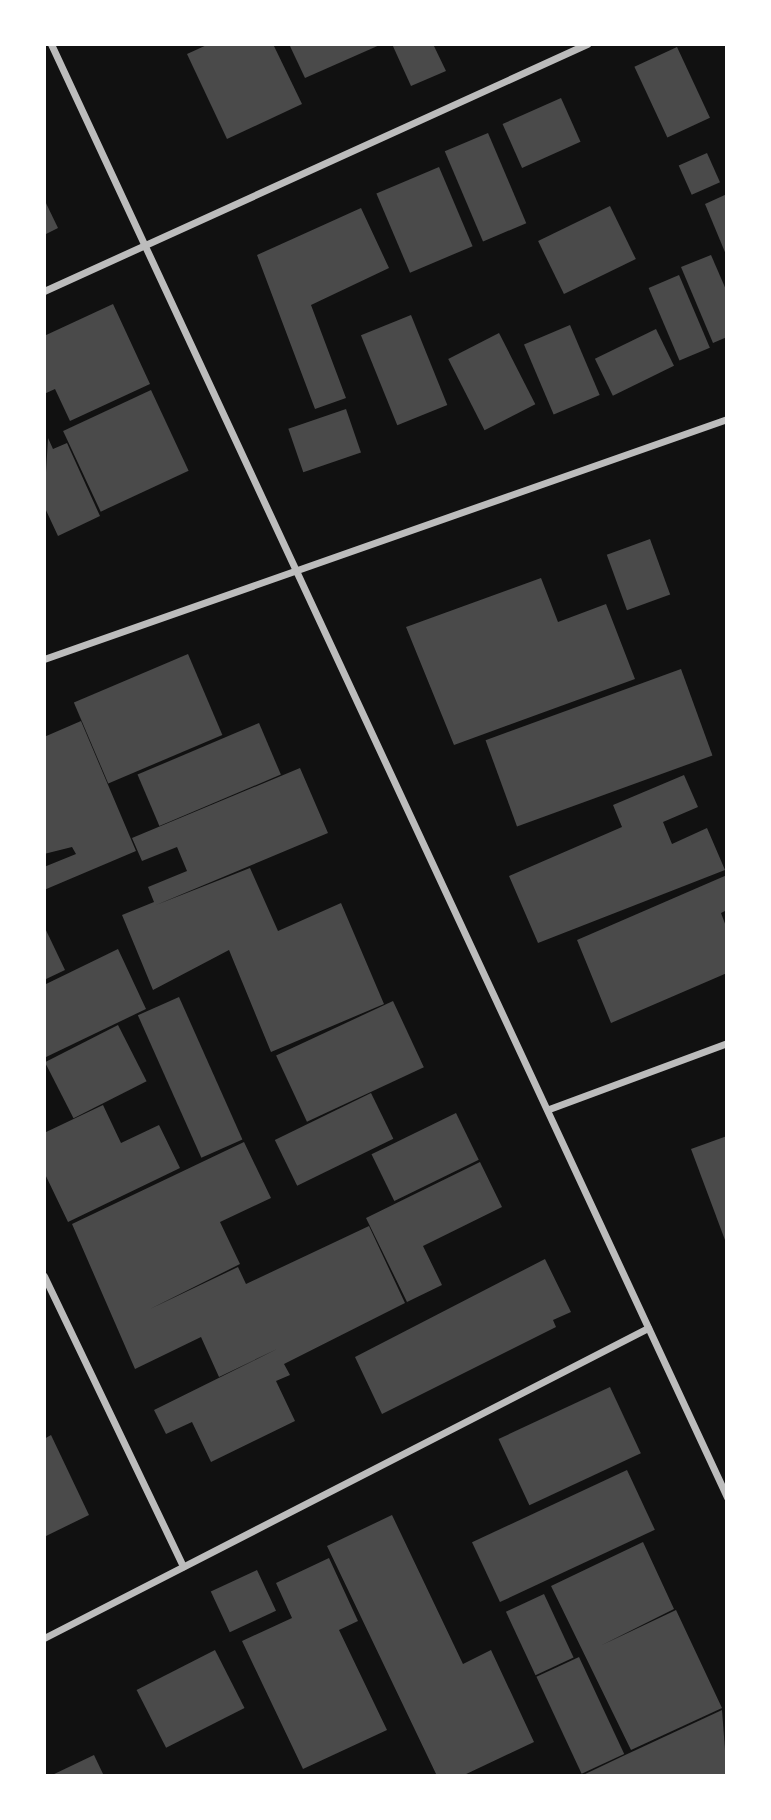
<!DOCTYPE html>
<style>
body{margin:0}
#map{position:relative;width:771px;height:1820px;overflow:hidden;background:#111;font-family:Literata,serif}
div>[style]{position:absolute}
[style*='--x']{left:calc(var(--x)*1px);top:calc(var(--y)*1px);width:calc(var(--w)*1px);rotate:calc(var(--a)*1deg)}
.building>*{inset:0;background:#4a4a4a;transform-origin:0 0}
.minor>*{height:7px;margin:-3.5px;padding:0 3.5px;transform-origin:3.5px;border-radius:3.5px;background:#bcbcbc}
span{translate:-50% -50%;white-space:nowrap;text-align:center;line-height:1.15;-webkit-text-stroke:7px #fff;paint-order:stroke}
.frame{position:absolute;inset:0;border:46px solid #fff;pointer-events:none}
</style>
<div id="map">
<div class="building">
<div style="clip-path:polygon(209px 44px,273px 44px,302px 104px,227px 139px,187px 54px)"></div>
<div style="clip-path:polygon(289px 44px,382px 44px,305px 78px)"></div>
<div style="clip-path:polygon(392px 44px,433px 44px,446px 71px,411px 86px)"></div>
<div style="left:677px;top:47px;width:78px;height:47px;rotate:65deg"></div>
<div style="left:561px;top:98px;width:48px;height:64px;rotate:66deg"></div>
<div style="left:488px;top:133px;width:98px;height:47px;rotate:67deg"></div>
<div style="left:707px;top:153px;width:32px;height:31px;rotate:66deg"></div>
<div style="left:439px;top:167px;width:86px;height:68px;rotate:67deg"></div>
<div style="clip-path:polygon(727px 194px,727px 257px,705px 204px)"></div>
<div style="clip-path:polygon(44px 199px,58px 228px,44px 235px)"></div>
<div style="left:610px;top:206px;width:59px;height:80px;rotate:64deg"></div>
<div style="clip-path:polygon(361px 208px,389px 268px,311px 305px,346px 398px,315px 409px,257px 255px)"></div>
<div style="clip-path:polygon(711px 255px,727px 292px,727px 337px,713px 343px,681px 267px)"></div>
<div style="left:679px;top:275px;width:79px;height:33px;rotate:67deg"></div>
<div style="clip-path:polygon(113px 304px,150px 384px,70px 421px,55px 389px,44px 394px,44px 336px)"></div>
<div style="left:411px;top:315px;width:97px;height:54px;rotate:68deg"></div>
<div style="left:570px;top:325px;width:76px;height:50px;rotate:67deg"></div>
<div style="left:656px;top:329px;width:41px;height:68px;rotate:64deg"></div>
<div style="left:499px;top:333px;width:80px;height:57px;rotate:63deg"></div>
<div style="left:151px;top:390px;width:89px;height:97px;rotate:65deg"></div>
<div style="left:346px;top:409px;width:46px;height:61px;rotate:71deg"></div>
<div style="clip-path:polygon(48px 438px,53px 449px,67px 443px,100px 516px,58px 536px,44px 506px)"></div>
<div style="left:650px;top:539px;width:59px;height:46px;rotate:70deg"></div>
<div style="clip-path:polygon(541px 578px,558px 622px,606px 604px,635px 679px,454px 745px,406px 627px)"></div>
<div style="left:188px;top:654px;width:88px;height:124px;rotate:67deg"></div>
<div style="left:681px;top:669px;width:92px;height:208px;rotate:70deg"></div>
<div style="clip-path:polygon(81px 721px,136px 851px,44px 890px,44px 867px,76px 854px,72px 847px,44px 854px,44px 737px)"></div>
<div style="left:259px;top:723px;width:56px;height:132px;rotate:67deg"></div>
<div style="clip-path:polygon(300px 768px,328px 833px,156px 905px,250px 868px,278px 931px,341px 903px,384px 1004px,271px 1052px,229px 950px,153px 990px,122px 915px,154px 902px,148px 887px,187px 871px,177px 847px,142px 861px,132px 838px)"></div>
<div style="clip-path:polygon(684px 775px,698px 807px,663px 822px,672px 844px,707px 828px,725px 870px,538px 943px,509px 876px,622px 827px,613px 805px)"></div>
<div style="clip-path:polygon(727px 875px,727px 910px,721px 913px,727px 929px,727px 973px,611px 1023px,577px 940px)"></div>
<div style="clip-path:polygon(44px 926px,65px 970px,44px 980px)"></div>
<div style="clip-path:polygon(118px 949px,146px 1009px,44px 1058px,44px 985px)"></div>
<div style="left:179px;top:997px;width:156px;height:45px;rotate:66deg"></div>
<div style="left:393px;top:1001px;width:73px;height:129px;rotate:65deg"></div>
<div style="left:118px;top:1025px;width:63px;height:82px;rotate:63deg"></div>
<div style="left:371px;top:1093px;width:51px;height:107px;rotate:64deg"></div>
<div style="clip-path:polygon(103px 1105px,121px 1143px,159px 1125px,180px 1168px,68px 1222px,44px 1172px,44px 1133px)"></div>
<div style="left:456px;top:1113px;width:52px;height:94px;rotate:64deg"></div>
<div style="clip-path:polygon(727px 1136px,727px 1239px,725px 1240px,691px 1149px)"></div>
<div style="clip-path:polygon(244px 1142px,271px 1198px,220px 1222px,240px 1264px,150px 1309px,238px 1267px,246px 1284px,369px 1226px,405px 1303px,284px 1364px,290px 1375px,276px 1381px,295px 1421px,211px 1462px,192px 1422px,166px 1434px,154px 1410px,277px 1349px,219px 1377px,201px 1337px,135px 1369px,72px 1224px)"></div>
<div style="clip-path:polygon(480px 1162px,502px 1207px,423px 1246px,442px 1285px,407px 1302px,366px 1218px)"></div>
<div style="clip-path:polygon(545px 1259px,571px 1312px,553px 1320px,556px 1327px,382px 1414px,355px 1357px)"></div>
<div style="left:610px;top:1387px;width:73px;height:123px;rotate:65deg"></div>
<div style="clip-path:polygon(51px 1435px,89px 1515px,44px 1537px,44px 1439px)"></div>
<div style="left:627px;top:1470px;width:66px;height:171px;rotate:65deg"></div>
<div style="clip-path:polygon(392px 1515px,463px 1664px,491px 1650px,534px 1742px,462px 1776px,437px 1776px,327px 1546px)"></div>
<div style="clip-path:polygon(643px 1542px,674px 1609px,602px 1645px,676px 1610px,722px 1708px,631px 1750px,551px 1586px)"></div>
<div style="clip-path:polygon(329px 1558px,358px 1621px,339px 1630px,387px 1730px,303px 1769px,242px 1641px,292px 1618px,276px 1583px)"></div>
<div style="left:257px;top:1570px;width:45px;height:51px;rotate:65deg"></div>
<div style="left:544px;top:1594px;width:70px;height:42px;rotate:65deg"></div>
<div style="left:215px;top:1650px;width:65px;height:88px;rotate:63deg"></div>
<div style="left:579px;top:1657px;width:107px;height:47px;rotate:65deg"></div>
<div style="clip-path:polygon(722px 1710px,727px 1776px,581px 1776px,623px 1756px)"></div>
<div style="clip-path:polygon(94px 1755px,104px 1776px,50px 1776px)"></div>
</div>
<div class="minor">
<div style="--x:51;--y:44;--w:1603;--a:65.05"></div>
<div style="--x:44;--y:291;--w:597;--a:-24.46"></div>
<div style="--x:44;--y:659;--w:724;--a:-19.36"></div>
<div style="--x:549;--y:1109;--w:190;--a:-20.3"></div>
<div style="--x:44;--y:1276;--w:322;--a:64.4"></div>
<div style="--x:44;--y:1638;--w:679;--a:-27.17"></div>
</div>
<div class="frame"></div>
</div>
